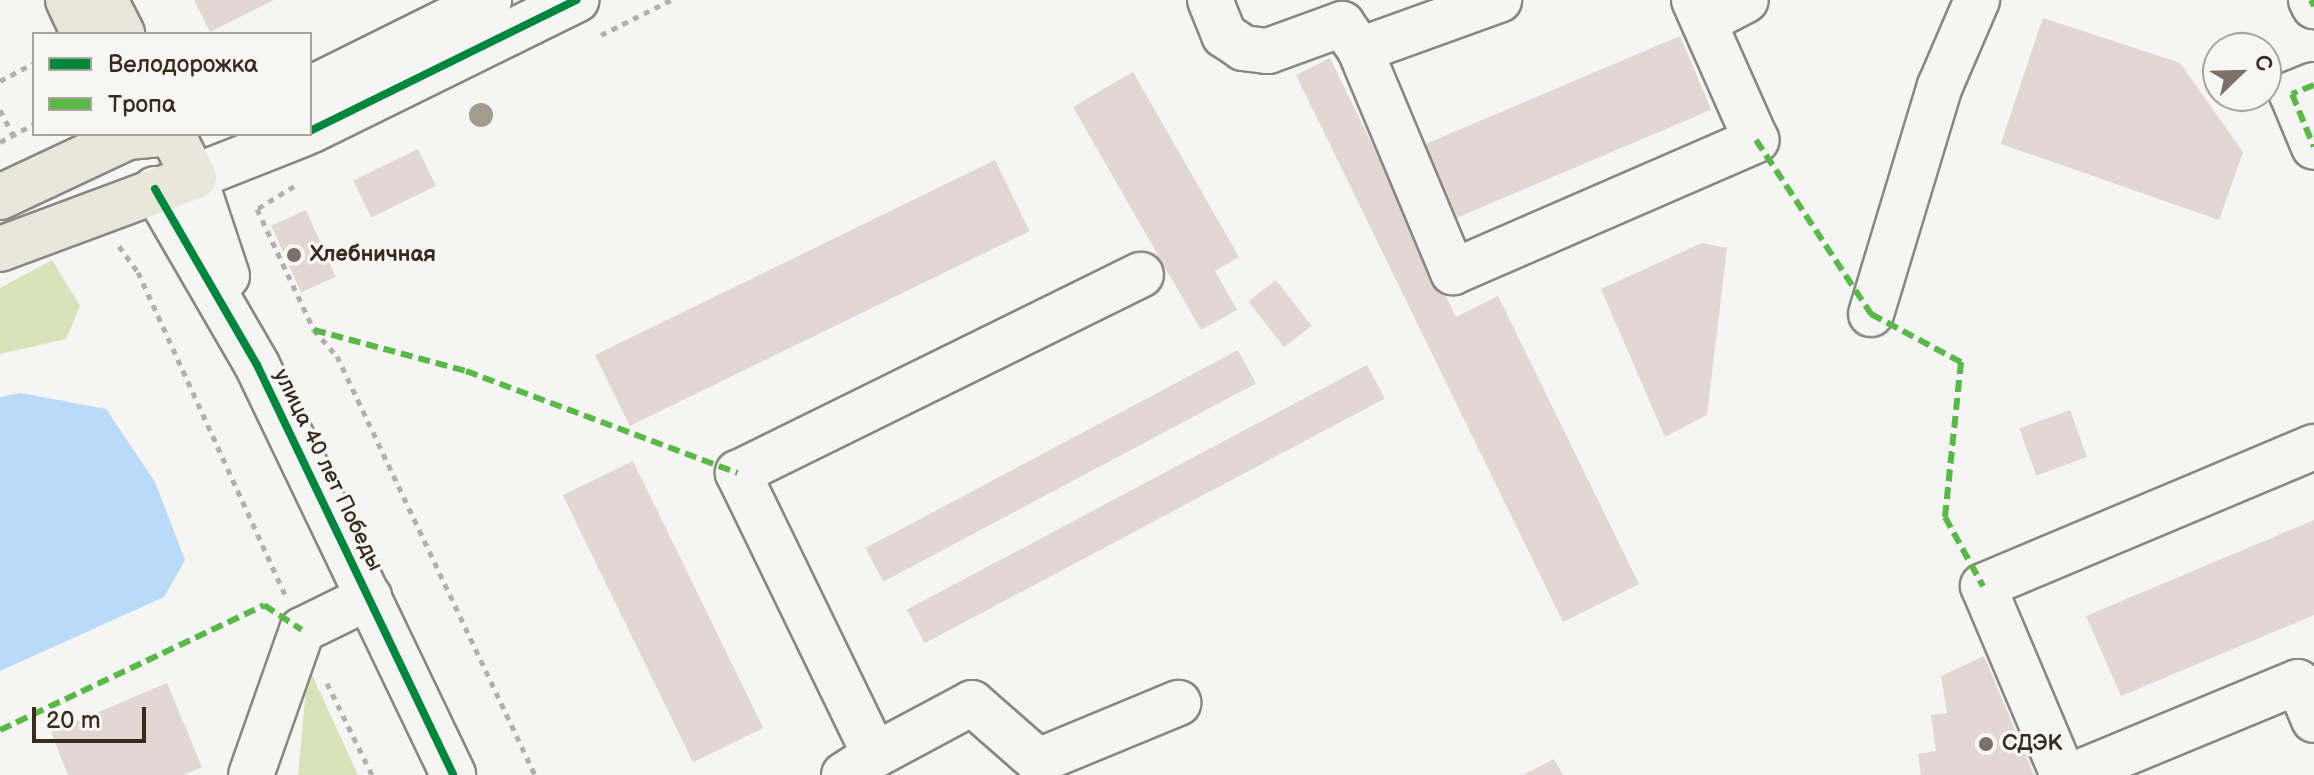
<!DOCTYPE html>
<meta charset="utf-8">
<style>
body{margin:0}
#map{position:relative;width:2314px;height:775px;overflow:hidden;background:#f5f5f3;font-family:"Balsamiq Sans",sans-serif}
div>[style]{position:absolute}
[style*='--x']{left:calc(var(--x)*1px);top:calc(var(--y)*1px);width:calc(var(--w)*1px);rotate:calc(var(--a)*1deg)}
.green>*{inset:0;background:#d9e3b9}
.water>*{inset:0;background:#b9daf8}
.building>*{inset:0;background:#e2d7d3;transform-origin:0 0}
.path>*{height:5px;margin-top:-2.5px;transform-origin:0;background:repeating-linear-gradient(90deg,#b2b0ae 0 6px,transparent 0 12px)}
.roads{filter:drop-shadow(2px 0 #8a8683) drop-shadow(-2px 0 #8a8683) drop-shadow(0 2px #8a8683) drop-shadow(0 -2px #8a8683)}
.minor>*{height:44px;margin:-22px;padding:0 22px;transform-origin:22px;border-radius:22px;background:#f5f5f3}
.major>*{height:44px;margin:-22px;padding:0 22px;transform-origin:22px;border-radius:22px;background:#e9e7da}
.quiet>*{height:6px;margin-top:-3px;transform-origin:0;background:repeating-linear-gradient(90deg,#58b947 0 12px,transparent 0 18px)}
.cycleway>*{height:8px;margin:-4px;padding:0 4px;transform-origin:4px;border-radius:4px;background:#00873e}
.trees>*{width:24px;height:24px;margin:-12px;border-radius:50%;background:#a19c8d}
.dots>*{width:22px;height:22px;translate:-50% -50%;box-sizing:border-box;border:4px solid #f6f6f2;border-radius:50%}
span{translate:-50% -50%;white-space:nowrap;text-align:center;line-height:1.15;-webkit-text-stroke:7px #f6f6f2;paint-order:stroke}
.poi-label{font-size:22px;color:#3b2a1e;font-weight:700}
.left{translate:0 -50%;text-align:left}
.street-label{font-size:22px;color:#3b2a1e}
.legend{position:absolute;left:32px;top:32px;width:280px;height:104px;box-sizing:border-box;background:#f6f6f2;border:2px solid #aba49d;margin:0;padding:10px 14px;list-style:none;font-size:24px;color:#3b2a1e}
.legend li{display:flex;align-items:center;gap:16px;height:40px}
.legend b{width:40px;border:2px solid #aba49d}
.north{position:absolute;left:2202px;top:32px;width:80px;height:80px;box-sizing:border-box;background:#f6f6f2;border:2px solid #aba49d;border-radius:50%;rotate:67deg;font-size:22px;font-weight:700;line-height:32px;text-align:center;color:#3b2a1e}
.north::after{content:'';display:block;margin:auto;width:28px;height:36px;background:#7c7169;clip-path:polygon(50% 0,100% 100%,50% 72%,0 100%)}
.scale{position:absolute;left:32px;top:707px;width:114px;height:36px;box-sizing:border-box;border:4px solid #3b2a1e;border-top:0;padding-left:10px;font-size:24px;line-height:28px;white-space:nowrap;color:#3b2a1e;-webkit-text-stroke:6px #f6f6f2;paint-order:stroke}
</style>
<div id="map">
<div class="green">
<div style="clip-path:polygon(52px 260px,80px 306px,66px 339px,0 354px,0 288px)"></div>
<div style="clip-path:polygon(308px 666px,358px 775px,298px 775px)"></div>
</div>
<div class="water">
<div style="clip-path:polygon(21px 393px,106px 409px,155px 482px,185px 560px,164px 597px,0 671px,0 397px)"></div>
</div>
<div class="building">
<div style="clip-path:polygon(194px 0,274px 0,210px 32px)"></div>
<div style="clip-path:polygon(2043px 18px,2180px 63px,2243px 152px,2219px 220px,2001px 144px)"></div>
<div style="left:1680px;top:36px;width:80px;height:288px;rotate:67deg"></div>
<div style="clip-path:polygon(1330px 58px,1456px 317px,1498px 296px,1639px 584px,1563px 622px,1296px 75px)"></div>
<div style="clip-path:polygon(1133px 72px,1239px 257px,1215px 271px,1237px 310px,1201px 330px,1073px 107px)"></div>
<div style="left:418px;top:149px;width:41px;height:72px;rotate:64deg"></div>
<div style="left:995px;top:160px;width:79px;height:445px;rotate:64deg"></div>
<div style="left:306px;top:210px;width:73px;height:38px;rotate:66deg"></div>
<div style="clip-path:polygon(1702px 243px,1727px 248px,1707px 415px,1665px 437px,1601px 289px)"></div>
<div style="left:1276px;top:280px;width:58px;height:35px;rotate:52deg"></div>
<div style="left:1238px;top:350px;width:38px;height:422px;rotate:62deg"></div>
<div style="left:1367px;top:365px;width:38px;height:521px;rotate:62deg"></div>
<div style="left:2070px;top:410px;width:50px;height:54px;rotate:70deg"></div>
<div style="left:633px;top:461px;width:297px;height:78px;rotate:64deg"></div>
<div style="clip-path:polygon(2314px 520px,2314px 615px,2121px 696px,2086px 616px)"></div>
<div style="clip-path:polygon(1984px 656px,2034px 775px,1921px 775px,1918px 754px,1936px 751px,1931px 715px,1947px 713px,1941px 676px)"></div>
<div style="clip-path:polygon(167px 683px,202px 767px,184px 775px,68px 775px,51px 732px)"></div>
<div style="clip-path:polygon(1554px 759px,1563px 775px,1523px 775px)"></div>
</div>
<div class="path">
<div style="--x:601;--y:35;--w:78;--a:-26.6"></div>
<div style="--x:0;--y:81;--w:38;--a:-28"></div>
<div style="--x:0;--y:110;--w:28;--a:63"></div>
<div style="--x:0;--y:142;--w:38;--a:-28"></div>
<div style="--x:294;--y:186;--w:44;--a:148.1"></div>
<div style="--x:257;--y:209;--w:134;--a:64.8"></div>
<div style="--x:314;--y:330;--w:35;--a:49"></div>
<div style="--x:337;--y:356;--w:463;--a:64.7"></div>
<div style="--x:119;--y:246;--w:32;--a:54"></div>
<div style="--x:138;--y:272;--w:354;--a:65.5"></div>
<div style="--x:327;--y:683;--w:102;--a:63.9"></div>
</div>
<div class="roads">
<div class="minor">
<div style="--x:1210;--y:0;--w:38;--a:68"></div>
<div style="--x:1224;--y:35;--w:23;--a:34"></div>
<div style="--x:1243;--y:48;--w:25;--a:7"></div>
<div style="--x:1268;--y:51;--w:79;--a:-20"></div>
<div style="--x:1342;--y:24;--w:32;--a:55"></div>
<div style="--x:1360;--y:50;--w:241;--a:67.3"></div>
<div style="--x:1453;--y:272;--w:331;--a:-23.5"></div>
<div style="--x:1756;--y:140;--w:153;--a:-113.9"></div>
<div style="--x:2311;--y:0;--w:7;--a:63"></div>
<div style="--x:1704;--y:22;--w:47;--a:-27.6"></div>
<div style="--x:1360;--y:50;--w:148;--a:-19.8"></div>
<div style="--x:2314;--y:85;--w:24;--a:158"></div>
<div style="--x:2292;--y:94;--w:57;--a:67.5"></div>
<div style="--x:310;--y:89;--w:200;--a:-26.4"></div>
<div style="--x:310;--y:131;--w:297;--a:-26.2"></div>
<div style="--x:155;--y:189;--w:203;--a:59.9"></div>
<div style="--x:257;--y:365;--w:454;--a:64.4"></div>
<div style="--x:227;--y:276;--w:104;--a:-108.4"></div>
<div style="--x:194;--y:177;--w:117;--a:-21.5"></div>
<div style="--x:1871;--y:314;--w:238;--a:-73.2"></div>
<div style="--x:1940;--y:86;--w:94;--a:-66.7"></div>
<div style="--x:875;--y:755;--w:110;--a:-28.2"></div>
<div style="--x:972;--y:703;--w:88;--a:41.3"></div>
<div style="--x:1038;--y:761;--w:152;--a:-22.5"></div>
<div style="--x:251;--y:775;--w:154;--a:-70.6"></div>
<div style="--x:302;--y:630;--w:75;--a:-26.2"></div>
<div style="--x:844;--y:775;--w:37;--a:-33"></div>
<div style="--x:875;--y:755;--w:314;--a:-115.9"></div>
<div style="--x:738;--y:473;--w:449;--a:-26.2"></div>
<div style="--x:2063;--y:775;--w:205;--a:-112.9"></div>
<div style="--x:1983;--y:586;--w:359;--a:-22.8"></div>
<div style="--x:2073;--y:775;--w:243;--a:-22.5"></div>
<div style="--x:2298;--y:682;--w:41;--a:67.2"></div>
</div>
<div class="major">
<div style="--x:68;--y:0;--w:38;--a:65"></div>
<div style="--x:105;--y:0;--w:38;--a:63"></div>
<div style="--x:0;--y:197;--w:141;--a:-25.1"></div>
<div style="--x:128;--y:137;--w:38;--a:-5"></div>
<div style="--x:0;--y:249;--w:207;--a:-20.4"></div>
<div style="--x:194;--y:177;--w:48;--a:-117.1"></div>
</div>
</div>
<div class="quiet">
<div style="--x:2311;--y:0;--w:7;--a:63"></div>
<div style="--x:2314;--y:85;--w:24;--a:158"></div>
<div style="--x:2292;--y:94;--w:57;--a:67.5"></div>
<div style="--x:1756;--y:140;--w:209;--a:56.5"></div>
<div style="--x:1871;--y:314;--w:102;--a:28.1"></div>
<div style="--x:1961;--y:362;--w:156;--a:95.9"></div>
<div style="--x:1945;--y:517;--w:79;--a:61.2"></div>
<div style="--x:314;--y:330;--w:157;--a:15.1"></div>
<div style="--x:466;--y:371;--w:290;--a:20.6"></div>
<div style="--x:0;--y:730;--w:292;--a:-25.3"></div>
<div style="--x:264;--y:605;--w:45;--a:33.3"></div>
</div>
<div class="cycleway">
<div style="--x:310;--y:131;--w:297;--a:-26.2"></div>
<div style="--x:155;--y:189;--w:203;--a:59.9"></div>
<div style="--x:257;--y:365;--w:454;--a:64.4"></div>
</div>
<div class="trees">
<div style="left:481px;top:115px"></div>
</div>
<div class="dots">
<div style="left:294px;top:255px;background:#7c7169"></div>
<div style="left:1986px;top:744px;background:#7c7169"></div>
</div>
<div class="poi-label">
<span class="left" style="left:310px;top:255px">Хлебничная</span>
<span class="left" style="left:2002px;top:744px">СДЭК</span>
</div>
<div class="street-label">
<span style="left:328px;top:470px;rotate:64deg">улица 40 лет Победы</span>
</div>
<ul class="legend">
<li><b style="height:10px;background:#00873e"></b>Велодорожка</li>
<li><b style="height:10px;background:#58b947"></b>Тропа</li>
</ul>
<div class="north">С</div>
<div class="scale">20 m</div>
</div>
